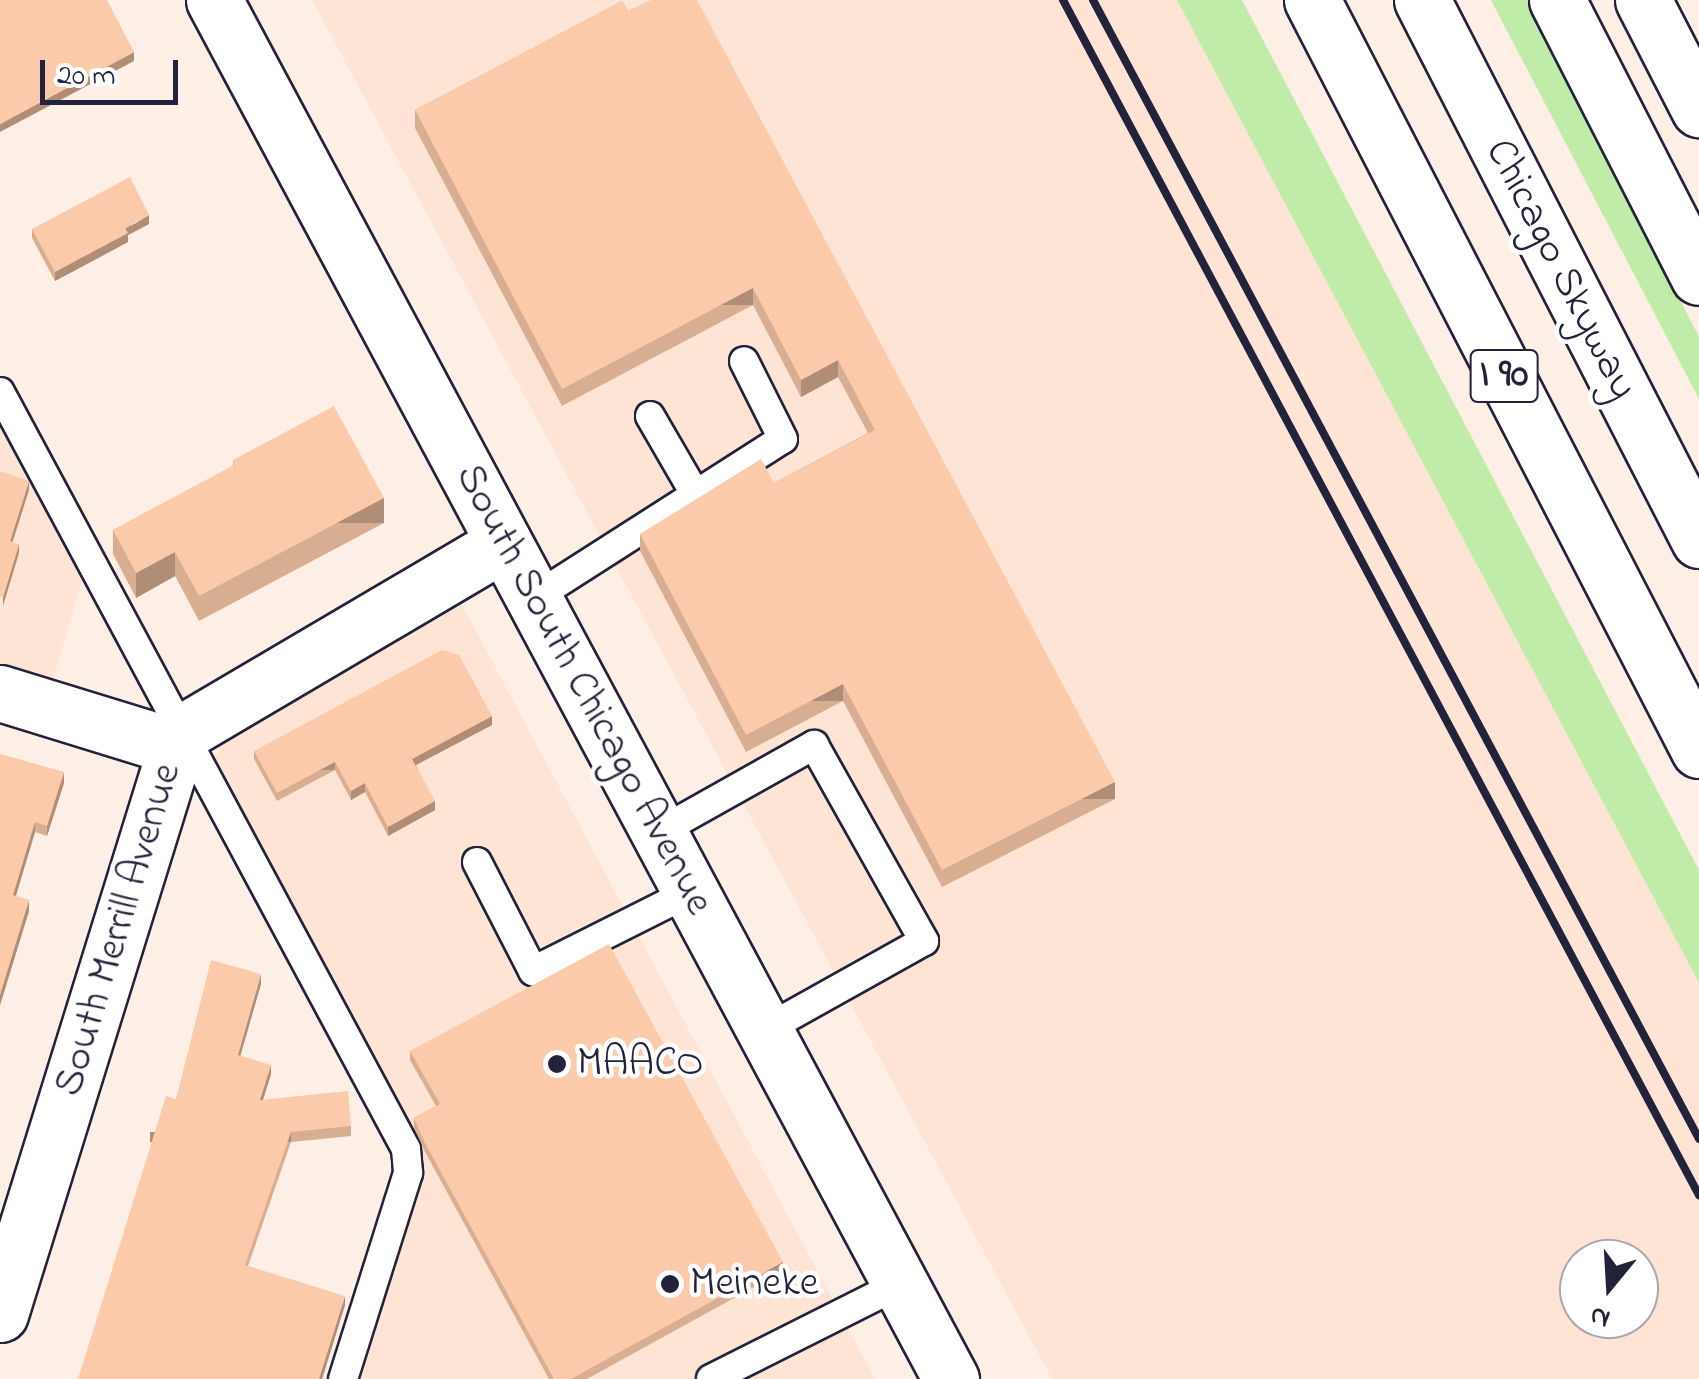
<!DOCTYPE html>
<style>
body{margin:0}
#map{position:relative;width:1699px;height:1379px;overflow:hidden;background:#feefe6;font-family:"Indie Flower",sans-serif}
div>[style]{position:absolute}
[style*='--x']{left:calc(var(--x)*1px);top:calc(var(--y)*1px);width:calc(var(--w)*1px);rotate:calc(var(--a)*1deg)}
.built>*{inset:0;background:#fde4d4}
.green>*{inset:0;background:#c1eba8}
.roads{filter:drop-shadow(2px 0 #22223b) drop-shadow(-2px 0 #22223b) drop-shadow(0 2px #22223b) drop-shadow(0 -2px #22223b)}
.service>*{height:28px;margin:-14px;padding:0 14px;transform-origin:14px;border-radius:14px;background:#fff}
.minor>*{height:55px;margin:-27.5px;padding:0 27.5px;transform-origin:27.5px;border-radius:27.5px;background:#fff}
.tertiary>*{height:55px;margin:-27.5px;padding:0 27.5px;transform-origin:27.5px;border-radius:27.5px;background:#fff}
.secondary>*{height:55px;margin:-27.5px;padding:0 27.5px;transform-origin:27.5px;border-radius:27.5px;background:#fff}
.motorway>*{height:55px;margin:-27.5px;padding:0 27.5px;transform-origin:27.5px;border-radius:27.5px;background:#fff}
.rail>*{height:8px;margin:-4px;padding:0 4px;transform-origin:4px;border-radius:4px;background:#22223b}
.wall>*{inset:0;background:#d8ae92}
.shaded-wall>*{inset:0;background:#b08d77;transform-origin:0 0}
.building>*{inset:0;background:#fbcaaa}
.dots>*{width:28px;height:28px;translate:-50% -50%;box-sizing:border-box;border:5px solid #fff;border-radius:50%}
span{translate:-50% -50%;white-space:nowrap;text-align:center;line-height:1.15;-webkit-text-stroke:9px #fff;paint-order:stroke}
.shield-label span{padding:2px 8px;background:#fff;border:2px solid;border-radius:8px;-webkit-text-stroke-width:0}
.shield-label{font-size:40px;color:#22223b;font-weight:700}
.street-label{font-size:42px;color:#22223b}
.poi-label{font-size:42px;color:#22223b}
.left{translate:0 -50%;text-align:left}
.north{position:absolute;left:1559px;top:1239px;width:100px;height:100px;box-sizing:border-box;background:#fff;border:2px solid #a7a7b1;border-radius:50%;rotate:198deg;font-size:28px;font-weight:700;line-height:40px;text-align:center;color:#22223b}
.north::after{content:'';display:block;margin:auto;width:35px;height:45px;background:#22223b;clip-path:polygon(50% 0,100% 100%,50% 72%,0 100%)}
.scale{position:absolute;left:40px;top:60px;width:138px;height:45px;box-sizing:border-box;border:5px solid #22223b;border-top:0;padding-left:12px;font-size:30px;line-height:35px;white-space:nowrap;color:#22223b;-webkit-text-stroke:8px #fff;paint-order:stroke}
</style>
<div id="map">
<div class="built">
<div style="clip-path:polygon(evenodd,312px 0,1177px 0,1699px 983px,1699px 1379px,1052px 1379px,312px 0,1579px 1259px,1639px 1259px,1639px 1319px,1579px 1319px,1579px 1259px)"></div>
<div style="clip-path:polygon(0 388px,90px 553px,53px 680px,0 664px)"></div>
<div style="clip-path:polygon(460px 601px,875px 1379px,343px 1379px,408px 1173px,205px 795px,224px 732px)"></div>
</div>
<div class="green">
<div style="clip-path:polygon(1177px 0,1242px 0,1699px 870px,1699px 983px)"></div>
<div style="clip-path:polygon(1491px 0,1527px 0,1699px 337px,1699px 399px)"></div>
</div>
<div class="roads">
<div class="service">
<div style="--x:0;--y:392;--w:859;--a:61.79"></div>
<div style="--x:406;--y:1149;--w:24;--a:85"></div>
<div style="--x:408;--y:1173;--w:216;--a:107.5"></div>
<div style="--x:650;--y:416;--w:88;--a:59.9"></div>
<div style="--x:534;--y:598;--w:295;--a:-32.6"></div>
<div style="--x:783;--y:439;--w:87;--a:-116.6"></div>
<div style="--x:659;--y:832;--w:178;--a:-29.3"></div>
<div style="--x:814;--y:745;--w:225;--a:60.7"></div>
<div style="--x:924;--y:941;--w:182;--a:150.8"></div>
<div style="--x:477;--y:862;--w:123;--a:62.8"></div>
<div style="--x:533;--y:971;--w:176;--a:-26.7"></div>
<div style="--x:711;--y:1379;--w:212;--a:-26.7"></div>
</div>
<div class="minor">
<div style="--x:0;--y:693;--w:184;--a:17.1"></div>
<div style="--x:0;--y:1314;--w:607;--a:-72.76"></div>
<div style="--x:180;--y:734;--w:376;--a:-30.5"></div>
</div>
<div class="tertiary">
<div style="--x:1643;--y:0;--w:123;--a:62.8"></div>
</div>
<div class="secondary">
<div style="--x:214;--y:0;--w:1564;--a:61.88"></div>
</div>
<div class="motorway">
<div style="--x:1312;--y:0;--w:844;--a:62.71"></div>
<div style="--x:1422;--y:0;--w:607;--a:62.84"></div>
<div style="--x:1557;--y:0;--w:311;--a:62.9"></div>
</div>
</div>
<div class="rail">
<div style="--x:1063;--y:0;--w:1354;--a:61.98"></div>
<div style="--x:1093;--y:0;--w:1290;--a:61.98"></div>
</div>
<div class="wall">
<div style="clip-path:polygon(622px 1px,1115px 799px,942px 887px,843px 701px,746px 752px,640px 551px,640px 534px,774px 483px,868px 433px,838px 377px,801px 397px,753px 305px,562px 406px,415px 128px,415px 110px)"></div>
<div style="clip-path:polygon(149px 224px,128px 235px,128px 242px,55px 281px,32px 238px,32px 229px)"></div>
<div style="clip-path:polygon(233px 460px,384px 523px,199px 621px,175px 576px,136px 598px,113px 554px,113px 530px,233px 466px)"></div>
<div style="clip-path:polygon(492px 725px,416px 765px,435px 810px,388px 836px,365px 792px,351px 800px,335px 770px,277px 801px,254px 759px,254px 751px)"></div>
<div style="clip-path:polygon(0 754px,64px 783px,47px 836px,35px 832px,16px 896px,29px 911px,0 1005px)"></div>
<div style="clip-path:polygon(261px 984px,240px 1056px,271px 1074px,263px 1100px,351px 1126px,351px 1136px,291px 1142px,248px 1266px,345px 1305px,322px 1379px,78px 1379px)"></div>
<div style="clip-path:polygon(410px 1051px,783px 1271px,587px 1379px,549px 1379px,424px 1150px,414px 1127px,414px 1118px,436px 1106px,410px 1060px)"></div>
</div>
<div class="shaded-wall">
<div style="clip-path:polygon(134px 52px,134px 61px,0 132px,0 124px)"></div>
<div style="clip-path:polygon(149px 215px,149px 224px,128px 235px,128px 242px,55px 281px,55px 272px)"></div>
<div style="left:753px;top:288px;width:17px;height:216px;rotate:90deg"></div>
<div style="clip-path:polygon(838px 360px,838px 377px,801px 397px,801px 380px)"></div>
<div style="clip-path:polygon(29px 481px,29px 490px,10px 550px,10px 541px)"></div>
<div style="left:384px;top:498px;width:25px;height:209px;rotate:90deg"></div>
<div style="clip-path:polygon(19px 544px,19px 553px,3px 606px,3px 597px)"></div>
<div style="clip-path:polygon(175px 552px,175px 576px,136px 598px,136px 573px)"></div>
<div style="left:843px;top:684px;width:17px;height:110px;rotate:90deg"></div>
<div style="clip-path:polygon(492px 716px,492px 725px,412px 767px,412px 759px)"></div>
<div style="left:335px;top:762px;width:8px;height:66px;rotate:90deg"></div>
<div style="clip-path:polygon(64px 772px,64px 783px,47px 836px,47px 826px)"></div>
<div style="left:1115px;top:782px;width:17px;height:194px;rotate:90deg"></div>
<div style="clip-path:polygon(365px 783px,365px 792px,351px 800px,351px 791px)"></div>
<div style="clip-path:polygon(435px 801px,435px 810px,388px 836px,388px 827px)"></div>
<div style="clip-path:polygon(35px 822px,35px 832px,13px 905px,13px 895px)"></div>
<div style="clip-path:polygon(29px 900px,29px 911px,0 1005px,0 995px)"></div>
<div style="clip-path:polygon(261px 974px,261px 984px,238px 1064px,238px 1055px)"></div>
<div style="clip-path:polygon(271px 1065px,271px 1074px,260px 1109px,260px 1100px)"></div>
<div style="left:291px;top:1132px;width:10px;height:141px;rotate:90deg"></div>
<div style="left:783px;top:1262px;width:9px;height:242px;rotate:90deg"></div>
<div style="clip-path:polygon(345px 1296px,345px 1305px,322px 1379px,319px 1379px)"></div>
</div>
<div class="building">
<div style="clip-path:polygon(0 0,107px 0,134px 52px,0 124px)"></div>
<div style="clip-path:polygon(651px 0,697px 0,1115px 782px,942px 870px,843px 684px,746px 735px,640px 534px,761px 459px,774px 483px,875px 430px,838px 360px,801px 380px,753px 288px,562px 389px,415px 110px,622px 1px,628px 11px)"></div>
<div style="clip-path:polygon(130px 177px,149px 215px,125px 228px,128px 233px,55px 272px,32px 229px)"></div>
<div style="clip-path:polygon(334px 406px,384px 498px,199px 596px,175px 552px,136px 573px,113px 530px,234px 465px,233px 460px)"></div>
<div style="clip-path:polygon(0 471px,29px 481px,10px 541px,19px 544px,3px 597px,0 596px)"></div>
<div style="clip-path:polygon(442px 650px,459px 655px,492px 716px,412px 759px,435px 801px,388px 827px,365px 783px,351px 791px,335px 762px,277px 793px,254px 751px)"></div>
<div style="clip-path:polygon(0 754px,64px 772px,47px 826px,35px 822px,13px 895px,29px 900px,0 995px)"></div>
<div style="clip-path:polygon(609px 944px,783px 1262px,571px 1379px,554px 1379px,424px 1141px,414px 1118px,440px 1104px,410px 1051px)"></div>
<div style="clip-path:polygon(211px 960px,261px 974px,238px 1055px,271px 1065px,260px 1100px,348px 1091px,351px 1126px,291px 1132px,245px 1265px,345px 1296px,319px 1379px,78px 1379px,166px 1096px,176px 1099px)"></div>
</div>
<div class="dots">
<div style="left:557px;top:1064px;background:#22223b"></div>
<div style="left:670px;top:1284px;background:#22223b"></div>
</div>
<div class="shield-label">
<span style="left:1504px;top:376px">I 90</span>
</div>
<div class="street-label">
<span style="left:1560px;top:270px;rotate:63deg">Chicago Skyway</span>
<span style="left:583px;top:690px;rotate:62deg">South South Chicago Avenue</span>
<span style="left:119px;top:930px;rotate:-73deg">South Merrill Avenue</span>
</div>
<div class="poi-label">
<span class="left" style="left:577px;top:1064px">MAACO</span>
<span class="left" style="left:690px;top:1284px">Meineke</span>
</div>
<div class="north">N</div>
<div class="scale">20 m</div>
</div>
